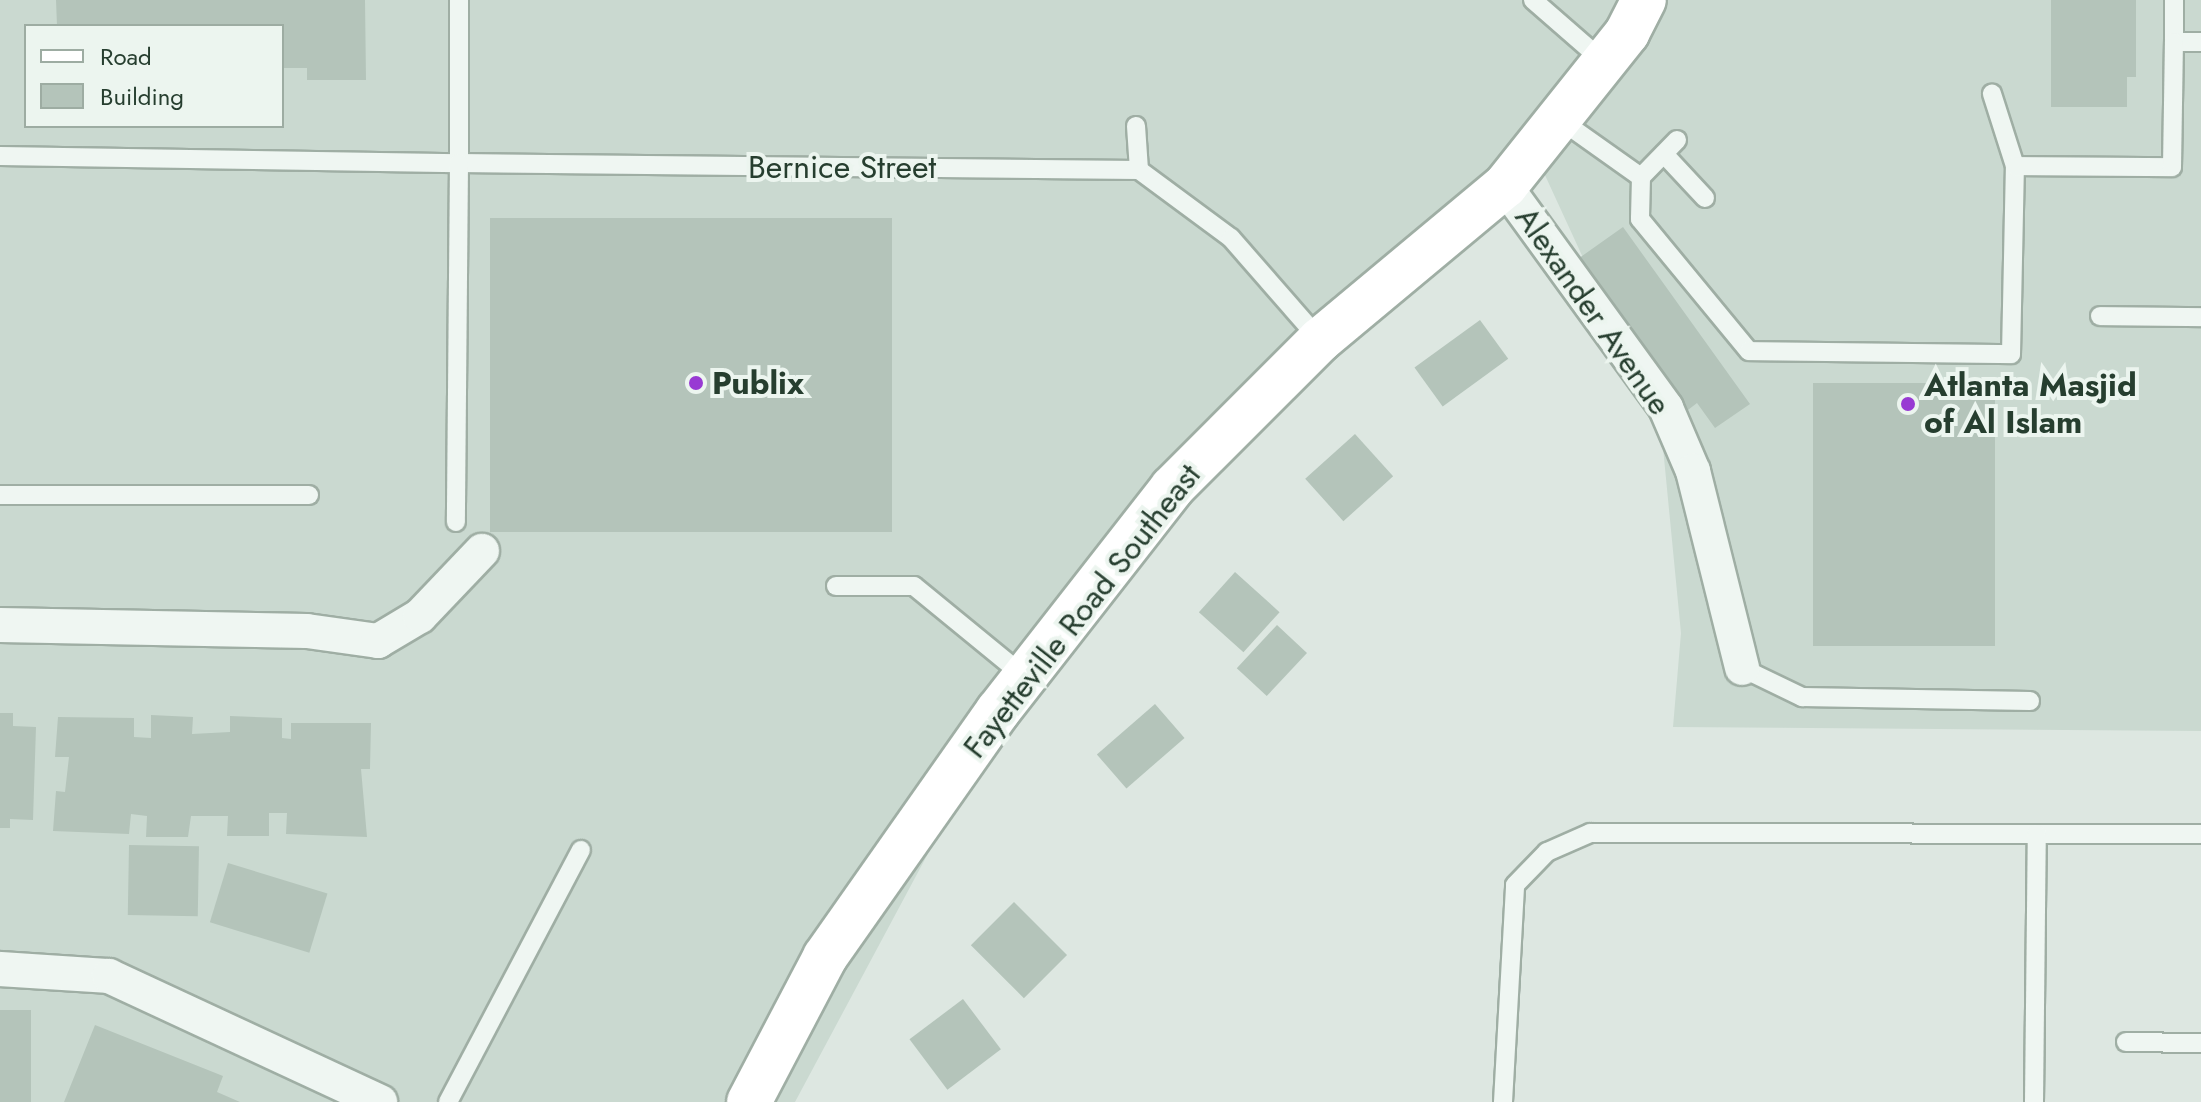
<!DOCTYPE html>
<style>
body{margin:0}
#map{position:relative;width:2201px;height:1102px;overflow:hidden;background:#dde7e1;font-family:Jost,sans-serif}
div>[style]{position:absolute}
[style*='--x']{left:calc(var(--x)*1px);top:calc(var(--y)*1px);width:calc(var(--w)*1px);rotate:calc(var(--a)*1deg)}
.built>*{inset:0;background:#cad9d0}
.building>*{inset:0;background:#b4c4ba;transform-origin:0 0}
.roads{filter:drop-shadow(2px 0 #9faea4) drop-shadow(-2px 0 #9faea4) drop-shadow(0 2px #9faea4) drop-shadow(0 -2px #9faea4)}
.lane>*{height:18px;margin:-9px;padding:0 9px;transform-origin:9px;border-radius:9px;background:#eff6f2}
.street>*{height:34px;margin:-17px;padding:0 17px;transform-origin:17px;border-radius:17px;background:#eff6f2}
.secondary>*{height:44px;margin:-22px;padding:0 22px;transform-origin:22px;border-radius:22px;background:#fff}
.dots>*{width:22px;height:22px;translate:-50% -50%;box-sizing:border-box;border:4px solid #ecf5ef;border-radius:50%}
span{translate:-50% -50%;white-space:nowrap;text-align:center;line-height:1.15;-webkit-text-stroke:8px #ecf5ef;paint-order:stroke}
.street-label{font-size:32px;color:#263e2f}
.poi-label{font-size:32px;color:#263e2f;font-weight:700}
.left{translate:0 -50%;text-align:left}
.legend{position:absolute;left:24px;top:24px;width:260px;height:104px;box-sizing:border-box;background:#ecf5ef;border:2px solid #9daca2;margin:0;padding:10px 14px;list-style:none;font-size:24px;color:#263e2f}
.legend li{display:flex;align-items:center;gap:16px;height:40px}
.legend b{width:40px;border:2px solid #9daca2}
</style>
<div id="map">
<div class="built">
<div style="clip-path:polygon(evenodd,0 0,2201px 0,2201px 731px,1673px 727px,1681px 633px,1661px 427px,1538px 160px,1334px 296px,1007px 706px,795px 1102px,0 1102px,0 0,26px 26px,282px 26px,282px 126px,26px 126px,26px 26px)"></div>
</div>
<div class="building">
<div style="clip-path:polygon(56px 0,365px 0,366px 80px,307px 80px,307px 68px,282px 68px,282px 26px,57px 26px)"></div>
<div style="clip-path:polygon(2051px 0,2136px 0,2136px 77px,2127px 77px,2127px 107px,2051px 107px)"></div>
<div style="left:892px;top:218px;width:314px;height:402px;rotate:90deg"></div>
<div style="clip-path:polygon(1623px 227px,1750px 404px,1715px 428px,1697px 403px,1684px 413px,1575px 261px)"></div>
<div style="left:1480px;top:320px;width:48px;height:81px;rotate:54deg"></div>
<div style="left:1813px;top:383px;width:182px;height:263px"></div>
<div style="left:1355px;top:434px;width:57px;height:67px;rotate:48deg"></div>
<div style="left:1235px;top:572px;width:60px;height:54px;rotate:42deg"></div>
<div style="left:1277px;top:625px;width:41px;height:59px;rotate:43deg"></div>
<div style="left:1155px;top:704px;width:45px;height:77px;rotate:49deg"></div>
<div style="clip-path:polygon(0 713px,13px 713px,13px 726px,36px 727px,33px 820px,10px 819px,10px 828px,0 828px)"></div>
<div style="clip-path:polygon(151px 715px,193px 717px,192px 734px,230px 732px,230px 716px,282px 718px,282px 738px,291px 739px,291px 723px,371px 723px,370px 769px,361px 769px,367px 837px,286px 834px,287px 813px,269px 813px,269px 836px,227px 836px,228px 816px,191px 816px,188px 837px,146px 837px,147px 816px,131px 814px,129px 834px,53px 831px,56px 791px,65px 792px,69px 757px,55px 757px,58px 717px,134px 718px,134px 737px,151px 738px)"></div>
<div style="left:129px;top:845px;width:70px;height:70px;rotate:1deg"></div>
<div style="left:228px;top:863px;width:104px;height:62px;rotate:17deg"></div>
<div style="left:1014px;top:902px;width:75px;height:61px;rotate:45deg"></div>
<div style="left:963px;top:999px;width:63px;height:67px;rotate:53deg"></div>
<div style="left:0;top:1010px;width:31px;height:92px"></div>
<div style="clip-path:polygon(95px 1025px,223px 1076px,217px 1092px,240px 1102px,64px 1102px)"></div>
</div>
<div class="roads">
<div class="lane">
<div style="--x:459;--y:0;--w:163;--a:90"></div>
<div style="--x:459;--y:163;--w:680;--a:0.59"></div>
<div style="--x:1139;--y:170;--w:114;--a:36.5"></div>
<div style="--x:1231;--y:238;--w:135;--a:48.9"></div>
<div style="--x:1533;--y:0;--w:94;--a:41.1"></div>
<div style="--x:2174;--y:0;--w:42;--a:90"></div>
<div style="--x:2174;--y:42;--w:27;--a:0"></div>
<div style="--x:1559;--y:119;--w:100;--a:35.3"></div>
<div style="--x:1136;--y:126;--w:44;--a:86.1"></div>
<div style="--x:1677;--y:140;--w:52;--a:134.2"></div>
<div style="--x:1641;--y:177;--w:42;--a:91.4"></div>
<div style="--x:1640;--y:219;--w:171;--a:50.5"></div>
<div style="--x:1749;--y:351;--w:262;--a:0.7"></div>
<div style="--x:2011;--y:354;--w:188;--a:-88.8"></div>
<div style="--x:2015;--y:166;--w:76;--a:-107.7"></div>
<div style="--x:1664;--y:154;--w:60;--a:47"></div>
<div style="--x:0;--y:156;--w:459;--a:0.9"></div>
<div style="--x:459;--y:163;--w:359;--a:90.5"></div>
<div style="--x:2015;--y:166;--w:157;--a:0.4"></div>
<div style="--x:2172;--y:167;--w:125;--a:-89.1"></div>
<div style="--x:2100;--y:316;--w:101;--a:0.6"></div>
<div style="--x:0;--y:495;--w:309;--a:0"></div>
<div style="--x:836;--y:586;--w:78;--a:0"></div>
<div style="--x:914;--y:586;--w:144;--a:39.3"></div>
<div style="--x:1742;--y:668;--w:67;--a:25.8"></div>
<div style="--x:1802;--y:697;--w:228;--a:1"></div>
<div style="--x:2126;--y:1042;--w:75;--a:0.8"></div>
<div style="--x:448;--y:1102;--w:285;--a:-62.2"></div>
<div style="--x:1503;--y:1102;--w:217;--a:-86.8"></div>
<div style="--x:1515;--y:885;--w:46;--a:-45.9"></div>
<div style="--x:1547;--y:852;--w:47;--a:-23.8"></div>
<div style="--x:1590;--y:833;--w:611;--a:0.09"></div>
<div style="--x:2034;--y:1102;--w:268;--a:-89.4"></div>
</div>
<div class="street">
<div style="--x:1505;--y:186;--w:274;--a:54"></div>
<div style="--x:1666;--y:408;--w:69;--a:66.8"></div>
<div style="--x:1693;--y:471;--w:203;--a:76"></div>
<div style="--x:0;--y:625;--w:307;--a:1.1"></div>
<div style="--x:307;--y:631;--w:72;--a:8"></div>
<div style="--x:378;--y:641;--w:49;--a:-30.8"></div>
<div style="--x:420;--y:616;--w:90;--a:-46.4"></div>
<div style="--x:0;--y:969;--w:109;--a:3.7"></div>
<div style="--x:109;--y:976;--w:299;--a:24.9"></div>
</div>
<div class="secondary">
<div style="--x:749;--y:1102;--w:164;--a:-62.3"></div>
<div style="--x:825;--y:957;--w:301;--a:-54.9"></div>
<div style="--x:998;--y:711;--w:283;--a:-52"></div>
<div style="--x:1172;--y:488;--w:209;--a:-45"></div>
<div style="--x:1320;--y:340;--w:241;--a:-39.8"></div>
<div style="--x:1505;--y:186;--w:196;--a:-51.4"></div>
<div style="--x:1627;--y:33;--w:37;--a:-63"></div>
</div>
</div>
<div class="dots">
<div style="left:696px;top:383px;background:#983ad3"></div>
<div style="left:1908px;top:404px;background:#983ad3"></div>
</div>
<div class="street-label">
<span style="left:842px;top:167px">Bernice Street</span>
<span style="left:1593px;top:311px;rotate:55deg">Alexander Avenue</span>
<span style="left:1082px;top:611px;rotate:-52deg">Fayetteville Road Southeast</span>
</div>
<div class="poi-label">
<span class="left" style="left:712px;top:383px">Publix</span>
<span class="left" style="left:1924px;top:404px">Atlanta Masjid<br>of Al Islam</span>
</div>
<ul class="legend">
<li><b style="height:10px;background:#fff"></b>Road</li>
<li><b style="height:22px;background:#b4c4ba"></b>Building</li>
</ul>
</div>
